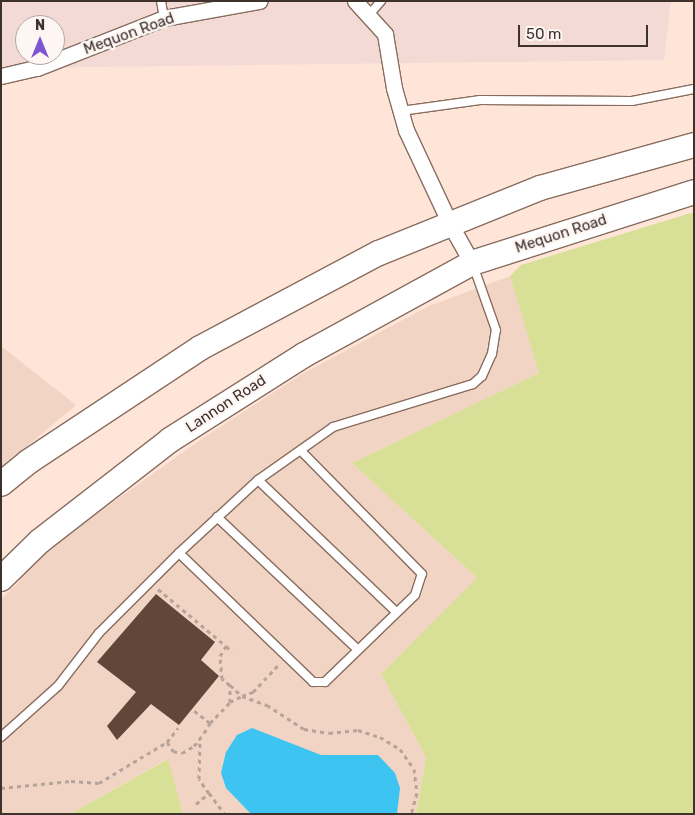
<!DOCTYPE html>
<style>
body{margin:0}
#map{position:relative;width:695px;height:815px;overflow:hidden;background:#fee5d8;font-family:Rubik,sans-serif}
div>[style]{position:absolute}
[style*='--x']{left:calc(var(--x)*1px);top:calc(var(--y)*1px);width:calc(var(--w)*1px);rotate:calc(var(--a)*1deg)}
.built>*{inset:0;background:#f2d4c5}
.industrial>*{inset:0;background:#f4dad4}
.green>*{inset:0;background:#d8e097}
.water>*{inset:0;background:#3dc4f0}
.building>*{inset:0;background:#604739}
.path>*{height:3px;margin-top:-1.5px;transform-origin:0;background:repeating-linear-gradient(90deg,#b7a399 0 4px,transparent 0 8px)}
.roads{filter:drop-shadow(1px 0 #886d5f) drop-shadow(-1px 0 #886d5f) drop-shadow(0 1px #886d5f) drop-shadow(0 -1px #886d5f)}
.lane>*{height:8px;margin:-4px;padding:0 4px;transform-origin:4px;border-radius:4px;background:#fff}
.street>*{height:15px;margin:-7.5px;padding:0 7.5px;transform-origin:7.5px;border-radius:7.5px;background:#fff}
.primary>*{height:24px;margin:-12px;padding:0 12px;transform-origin:12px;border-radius:12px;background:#fff}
span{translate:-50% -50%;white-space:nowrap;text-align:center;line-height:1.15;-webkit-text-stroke:5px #fdf6f3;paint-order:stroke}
.street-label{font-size:15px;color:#3e322c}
.frame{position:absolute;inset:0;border:2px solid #3e322c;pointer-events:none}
.north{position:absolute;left:15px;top:15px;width:50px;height:50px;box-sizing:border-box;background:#fdf6f3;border:1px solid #b1a8a3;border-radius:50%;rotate:0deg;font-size:14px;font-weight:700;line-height:20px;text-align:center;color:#3e322c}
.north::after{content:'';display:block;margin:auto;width:18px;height:22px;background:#8056d0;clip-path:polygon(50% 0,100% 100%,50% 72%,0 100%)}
.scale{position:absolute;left:518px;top:25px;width:130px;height:22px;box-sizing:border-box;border:2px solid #3e322c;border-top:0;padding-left:6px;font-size:15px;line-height:18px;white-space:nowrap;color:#3e322c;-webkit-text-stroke:4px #fdf6f3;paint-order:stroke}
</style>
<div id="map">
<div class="built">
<div style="clip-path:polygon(510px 276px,540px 373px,352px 463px,478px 579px,381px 674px,426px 757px,416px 814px,183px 814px,167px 759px,70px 814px,1px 814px,1px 599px,21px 580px,1px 586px,1px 582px,203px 438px,302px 374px,429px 306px)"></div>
<div style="clip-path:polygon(1px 346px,76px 405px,1px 468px)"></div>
</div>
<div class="industrial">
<div style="clip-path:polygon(evenodd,1px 1px,671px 1px,664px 60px,1px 68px,1px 1px,25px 25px,55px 25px,55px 55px,25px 55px,25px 25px)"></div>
</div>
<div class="green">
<div style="clip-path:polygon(694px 212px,694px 814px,416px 814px,426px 757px,381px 674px,477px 578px,352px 463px,539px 373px,510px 276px,521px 265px)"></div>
<div style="clip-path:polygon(168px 759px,183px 814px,70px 814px)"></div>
</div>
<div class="water">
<div style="clip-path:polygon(252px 728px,321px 755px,378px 755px,395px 773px,400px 788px,397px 814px,251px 814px,226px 788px,221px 773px,226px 752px,237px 735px)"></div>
</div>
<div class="building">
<div style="clip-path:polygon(156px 594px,215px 642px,201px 660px,219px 676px,179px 725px,151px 704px,117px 740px,107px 726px,136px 692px,97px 662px)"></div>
</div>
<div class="path">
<div style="--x:158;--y:589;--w:89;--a:40"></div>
<div style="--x:230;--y:685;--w:16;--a:43"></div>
<div style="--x:242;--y:696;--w:12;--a:-20"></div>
<div style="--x:253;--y:692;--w:38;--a:-47"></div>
<div style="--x:230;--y:702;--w:13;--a:-27"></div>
<div style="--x:242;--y:696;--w:27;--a:20"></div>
<div style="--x:267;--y:705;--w:44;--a:33"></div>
<div style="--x:304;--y:729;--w:25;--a:9"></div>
<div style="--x:329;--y:733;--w:29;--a:-6"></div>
<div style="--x:358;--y:730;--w:23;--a:18"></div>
<div style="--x:380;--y:737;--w:23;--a:31"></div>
<div style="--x:400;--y:749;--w:24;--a:55"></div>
<div style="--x:414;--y:769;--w:24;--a:83"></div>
<div style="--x:417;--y:793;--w:22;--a:106"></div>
<div style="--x:210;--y:723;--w:29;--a:-46"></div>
<div style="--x:230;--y:702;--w:17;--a:-90"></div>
<div style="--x:230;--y:685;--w:10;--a:-143"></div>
<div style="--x:222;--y:679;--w:23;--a:-95"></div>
<div style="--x:220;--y:656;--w:12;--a:-59"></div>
<div style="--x:226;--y:646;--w:8;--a:45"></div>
<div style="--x:167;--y:742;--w:11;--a:56"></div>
<div style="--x:173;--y:751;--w:9;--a:13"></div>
<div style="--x:182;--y:753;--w:14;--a:-30"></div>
<div style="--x:194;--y:746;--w:16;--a:-52"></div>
<div style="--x:204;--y:733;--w:12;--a:-59"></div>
<div style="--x:210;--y:723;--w:23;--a:-142"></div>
<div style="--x:1;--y:788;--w:70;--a:-5.7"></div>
<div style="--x:71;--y:781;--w:28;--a:4"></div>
<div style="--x:99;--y:783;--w:79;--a:-31.1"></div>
<div style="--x:167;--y:742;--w:18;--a:-52"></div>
<div style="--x:209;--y:793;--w:26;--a:53"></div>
<div style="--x:196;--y:804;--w:17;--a:-40"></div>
<div style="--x:209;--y:793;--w:17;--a:-126"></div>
<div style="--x:199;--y:779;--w:40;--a:-88.6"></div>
</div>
<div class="roads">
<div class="lane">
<div style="--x:161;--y:1;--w:17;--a:80"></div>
<div style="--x:368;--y:16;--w:20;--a:-49"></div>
<div style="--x:401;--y:111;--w:80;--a:-7.9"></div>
<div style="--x:480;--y:100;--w:152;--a:0.4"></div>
<div style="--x:632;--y:101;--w:63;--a:-11"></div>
<div style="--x:258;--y:480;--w:191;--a:43.7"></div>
<div style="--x:217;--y:517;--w:191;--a:43.3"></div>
<div style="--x:179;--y:553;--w:186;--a:43.9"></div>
<div style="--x:313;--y:682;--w:12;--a:0"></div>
<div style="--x:325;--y:682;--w:125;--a:-44"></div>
<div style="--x:415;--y:595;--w:22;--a:-72"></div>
<div style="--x:422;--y:574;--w:171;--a:-134.5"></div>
<div style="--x:1;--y:737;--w:76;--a:-41.8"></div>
<div style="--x:58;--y:686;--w:67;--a:-52.3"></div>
<div style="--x:99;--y:633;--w:113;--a:-45"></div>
<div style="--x:179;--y:553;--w:108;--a:-42.7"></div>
<div style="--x:258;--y:480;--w:92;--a:-35.2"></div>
<div style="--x:333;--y:427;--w:146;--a:-17.1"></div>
<div style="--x:473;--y:384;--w:12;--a:-42"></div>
<div style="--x:482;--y:376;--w:24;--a:-66"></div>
<div style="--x:492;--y:354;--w:24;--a:-81"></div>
<div style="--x:496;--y:330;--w:69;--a:-109.5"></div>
</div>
<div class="street">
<div style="--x:355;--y:1;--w:45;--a:47.7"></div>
<div style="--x:385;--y:34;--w:55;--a:80.5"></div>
<div style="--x:394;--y:88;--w:44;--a:74.1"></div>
<div style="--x:406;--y:130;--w:104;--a:64.9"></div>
<div style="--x:450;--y:224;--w:45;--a:60.6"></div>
<div style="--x:1;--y:76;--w:37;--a:-13"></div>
<div style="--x:37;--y:68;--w:136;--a:-21.5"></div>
<div style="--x:164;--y:18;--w:97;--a:-10.1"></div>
</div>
<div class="primary">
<div style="--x:1;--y:484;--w:35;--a:-39"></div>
<div style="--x:28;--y:462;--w:206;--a:-33.5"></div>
<div style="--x:200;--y:348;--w:203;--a:-28"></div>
<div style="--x:379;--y:253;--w:174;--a:-22"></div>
<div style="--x:540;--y:188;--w:160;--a:-15.6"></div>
<div style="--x:1;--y:579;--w:54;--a:-44.3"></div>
<div style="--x:40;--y:541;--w:165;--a:-37.8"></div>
<div style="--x:170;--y:440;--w:159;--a:-32.4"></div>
<div style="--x:304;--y:355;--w:192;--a:-28.7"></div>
<div style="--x:472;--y:263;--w:233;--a:-17.7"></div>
</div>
</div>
<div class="street-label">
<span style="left:129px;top:34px;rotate:-20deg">Mequon Road</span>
<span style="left:561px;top:234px;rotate:-18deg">Mequon Road</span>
<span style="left:226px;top:404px;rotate:-33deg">Lannon Road</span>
</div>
<div class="frame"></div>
<div class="north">N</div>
<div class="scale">50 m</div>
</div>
